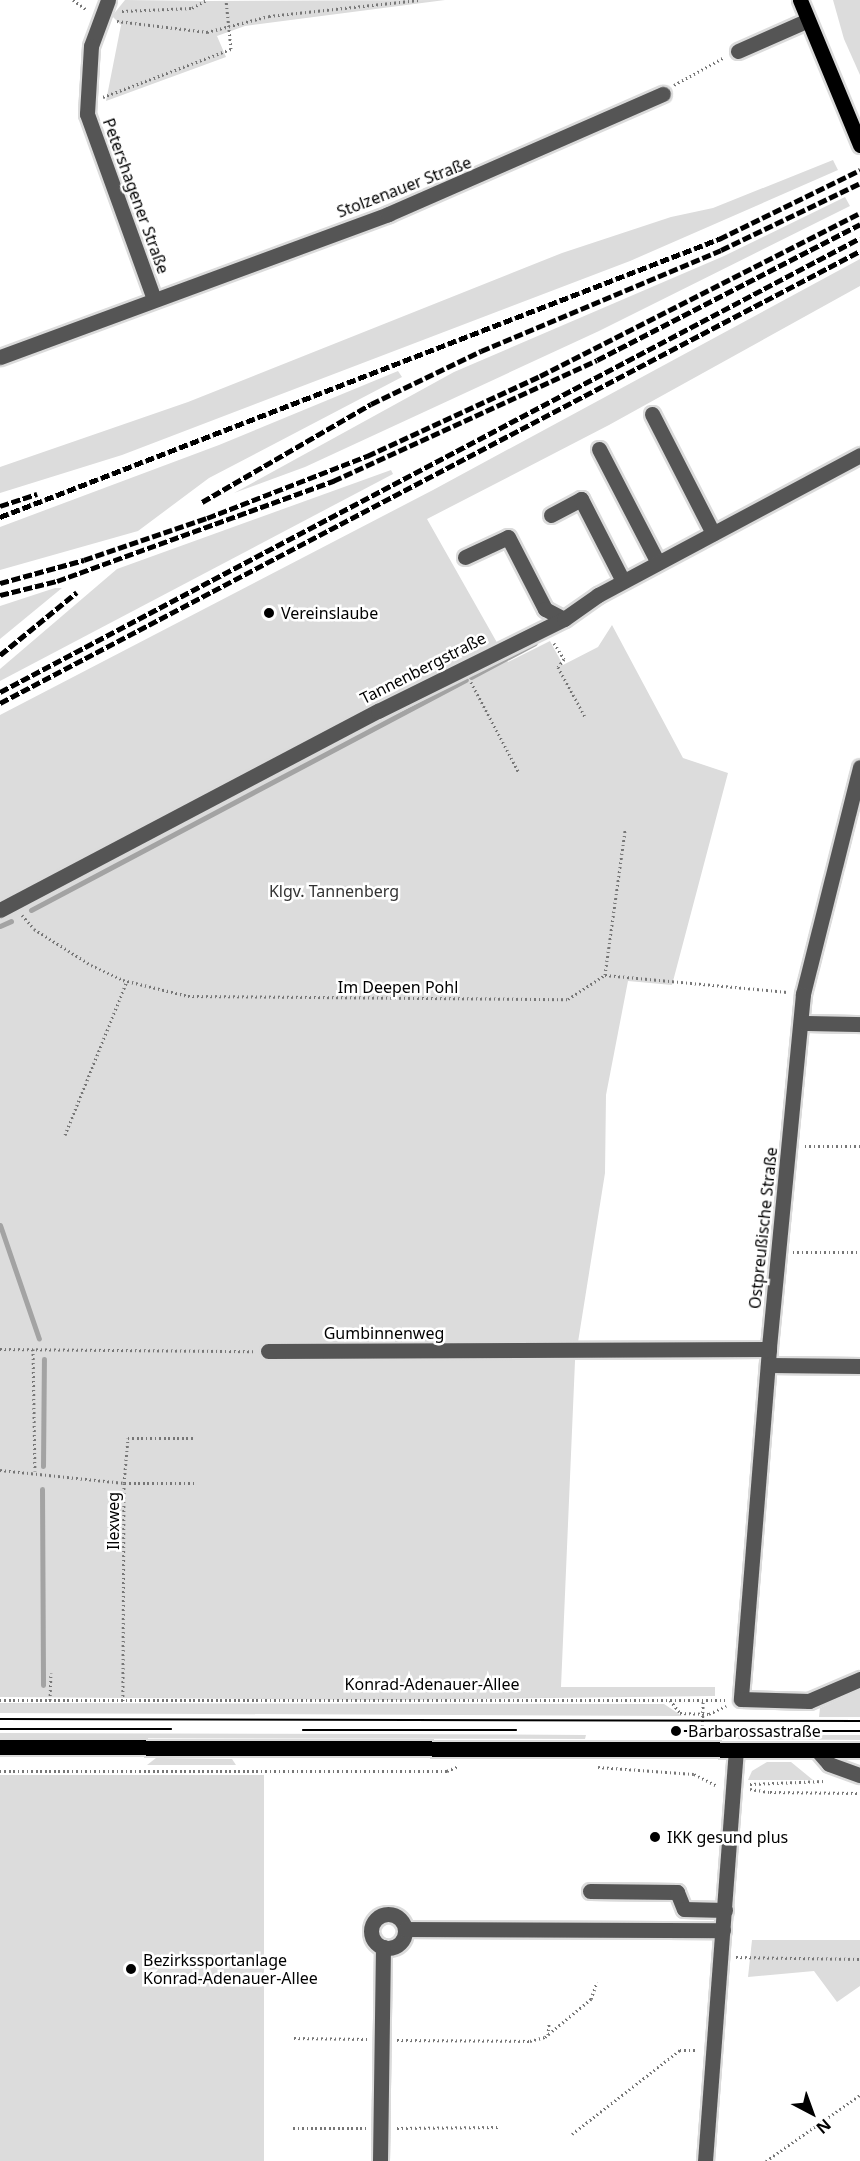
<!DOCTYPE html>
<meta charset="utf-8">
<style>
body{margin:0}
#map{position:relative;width:860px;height:2161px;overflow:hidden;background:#fff;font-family:"Noto Sans",sans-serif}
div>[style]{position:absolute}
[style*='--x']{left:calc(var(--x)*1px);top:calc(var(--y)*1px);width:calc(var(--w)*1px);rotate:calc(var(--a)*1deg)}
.green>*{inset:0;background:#dcdcdc;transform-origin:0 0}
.stream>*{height:5px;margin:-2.5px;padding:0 2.5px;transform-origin:2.5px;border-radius:2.5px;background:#a3a3a3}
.path>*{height:3px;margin-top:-1.5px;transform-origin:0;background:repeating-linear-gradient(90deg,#777 0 1.5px,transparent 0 4.5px)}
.roads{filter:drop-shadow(2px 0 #dbdbdb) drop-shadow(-2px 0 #dbdbdb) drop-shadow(0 2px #dbdbdb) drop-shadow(0 -2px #dbdbdb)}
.minor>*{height:15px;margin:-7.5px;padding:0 7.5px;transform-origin:7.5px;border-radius:7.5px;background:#555}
.minor>.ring{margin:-7.5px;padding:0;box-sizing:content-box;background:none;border:15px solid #555;border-radius:50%}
.major>*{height:15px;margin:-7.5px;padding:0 7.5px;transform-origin:7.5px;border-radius:7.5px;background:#000}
.tram>*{height:1.5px;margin:-0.75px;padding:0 0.75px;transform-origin:0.75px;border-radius:0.75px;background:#000}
.rail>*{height:4.5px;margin-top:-2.25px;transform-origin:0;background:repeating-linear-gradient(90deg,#000 0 9px,transparent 0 12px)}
.dots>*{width:16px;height:16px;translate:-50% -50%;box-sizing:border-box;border:3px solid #fff;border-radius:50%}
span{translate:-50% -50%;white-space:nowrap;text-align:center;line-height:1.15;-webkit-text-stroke:5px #fff;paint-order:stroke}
.street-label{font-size:16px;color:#000}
.poi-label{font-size:16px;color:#000}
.left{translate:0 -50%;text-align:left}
.park-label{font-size:16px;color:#333}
.north{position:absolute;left:782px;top:2083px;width:60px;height:60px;-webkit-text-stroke:4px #fff;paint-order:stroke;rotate:139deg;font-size:16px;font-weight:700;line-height:24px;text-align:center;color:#000}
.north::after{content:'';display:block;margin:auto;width:21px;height:27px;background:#000;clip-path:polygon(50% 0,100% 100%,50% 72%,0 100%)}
</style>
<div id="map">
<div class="green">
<div style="clip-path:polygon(125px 0,209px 1px,445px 0,245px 26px,217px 36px,226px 57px,106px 101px,121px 25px,112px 16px)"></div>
<div style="clip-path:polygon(833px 0,860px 0,860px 75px,844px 39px)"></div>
<div style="clip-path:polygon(833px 160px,838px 170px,630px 261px,122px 455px,0 493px,0 467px,188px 402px,562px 253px,671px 217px,713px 208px)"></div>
<div style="clip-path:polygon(845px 197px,850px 206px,599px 331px,305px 467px,234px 493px,454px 372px,724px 256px)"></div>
<div style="clip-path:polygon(860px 259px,860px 286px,609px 425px,427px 519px,508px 662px,550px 641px,563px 665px,598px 647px,612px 625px,683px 758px,728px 773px,672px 985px,628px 981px,606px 1095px,605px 1173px,575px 1361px,561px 1687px,715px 1687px,715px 1696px,392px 1700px,0 1697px,0 715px,433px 490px)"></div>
<div style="clip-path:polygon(398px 371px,402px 377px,209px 478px,138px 531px,0 570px,0 527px,219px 445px)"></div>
<div style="clip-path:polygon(391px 470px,393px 474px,0 681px,0 669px,117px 569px)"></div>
<div style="clip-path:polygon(55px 588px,62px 588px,0 639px,0 606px)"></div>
<div style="clip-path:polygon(860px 1690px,860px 1717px,819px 1717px,820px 1708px)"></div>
<div style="clip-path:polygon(0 1703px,664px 1704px,682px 1716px,0 1713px)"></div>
<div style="clip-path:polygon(0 1733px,388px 1734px,586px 1735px,585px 1739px,0 1738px)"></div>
<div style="clip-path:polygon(707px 1735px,860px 1735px,860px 1740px,707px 1739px)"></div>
<div style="clip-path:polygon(156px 1758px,232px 1759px,236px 1765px,147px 1765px)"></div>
<div style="clip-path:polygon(767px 1762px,791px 1762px,813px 1780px,748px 1780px,752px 1771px)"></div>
<div style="left:0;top:1775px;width:264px;height:386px"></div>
<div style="clip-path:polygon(752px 1940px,860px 1940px,860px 1986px,837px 2002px,814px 1971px,748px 1977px)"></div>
</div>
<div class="stream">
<div style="--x:471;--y:677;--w:72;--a:-28"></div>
<div style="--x:31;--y:910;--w:492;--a:-27.9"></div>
<div style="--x:0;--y:926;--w:12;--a:-24"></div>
<div style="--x:0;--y:1225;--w:120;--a:71.1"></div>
<div style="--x:43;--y:1466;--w:107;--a:-89.5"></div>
<div style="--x:42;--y:1489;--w:196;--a:89.7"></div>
</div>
<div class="path">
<div style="--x:73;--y:0;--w:16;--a:35"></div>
<div style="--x:122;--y:11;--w:70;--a:-2.5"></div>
<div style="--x:192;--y:8;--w:17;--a:-28"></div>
<div style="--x:117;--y:21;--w:91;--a:7"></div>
<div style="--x:207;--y:32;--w:64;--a:-14.5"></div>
<div style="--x:269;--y:16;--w:151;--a:-6.1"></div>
<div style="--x:674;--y:85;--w:56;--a:-28.9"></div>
<div style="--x:103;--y:97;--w:137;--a:-20.6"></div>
<div style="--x:231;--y:49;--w:49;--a:-95.8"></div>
<div style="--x:554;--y:643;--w:19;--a:58"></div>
<div style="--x:564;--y:659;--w:10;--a:127"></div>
<div style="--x:558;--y:667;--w:57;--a:61.6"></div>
<div style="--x:471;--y:682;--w:101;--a:62.2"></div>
<div style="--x:22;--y:915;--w:18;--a:49"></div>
<div style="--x:34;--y:929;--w:67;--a:32.3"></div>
<div style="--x:91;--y:965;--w:35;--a:25"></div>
<div style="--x:123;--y:980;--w:67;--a:13.8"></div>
<div style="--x:188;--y:996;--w:380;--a:0.5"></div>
<div style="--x:568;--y:999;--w:44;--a:-33"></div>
<div style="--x:605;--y:975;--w:183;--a:5.3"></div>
<div style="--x:605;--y:975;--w:146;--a:-82.1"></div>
<div style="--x:65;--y:1135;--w:166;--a:-68.1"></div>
<div style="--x:805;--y:1146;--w:55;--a:0"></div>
<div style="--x:793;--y:1252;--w:67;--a:0"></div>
<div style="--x:0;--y:1349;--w:253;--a:0.5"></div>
<div style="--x:33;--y:1349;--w:122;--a:89.1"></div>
<div style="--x:0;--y:1470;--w:125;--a:6"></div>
<div style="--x:124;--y:1483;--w:218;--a:90.3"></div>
<div style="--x:194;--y:1483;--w:70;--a:180"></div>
<div style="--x:124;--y:1483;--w:45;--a:-84.9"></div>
<div style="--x:128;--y:1438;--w:67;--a:0"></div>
<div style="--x:0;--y:1700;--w:725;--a:0"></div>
<div style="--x:50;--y:1700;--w:27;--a:-88"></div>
<div style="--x:670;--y:1700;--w:16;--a:52"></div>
<div style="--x:680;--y:1713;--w:29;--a:2"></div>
<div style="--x:709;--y:1714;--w:19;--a:-25"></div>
<div style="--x:702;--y:1735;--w:34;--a:-88"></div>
<div style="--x:598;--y:1767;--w:96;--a:4.2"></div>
<div style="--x:694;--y:1774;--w:25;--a:27"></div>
<div style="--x:0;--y:1771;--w:447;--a:0"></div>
<div style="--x:447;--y:1771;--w:13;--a:-23"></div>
<div style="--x:750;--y:1784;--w:74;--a:-2.3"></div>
<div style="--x:750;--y:1789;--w:20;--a:9"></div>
<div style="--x:770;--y:1792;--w:87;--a:0.7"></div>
<div style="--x:736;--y:1957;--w:124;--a:0.9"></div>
<div style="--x:548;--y:2035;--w:12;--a:-85"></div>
<div style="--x:294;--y:2038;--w:73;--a:0.8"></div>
<div style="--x:397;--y:2040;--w:133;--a:0.4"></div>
<div style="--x:530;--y:2041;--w:16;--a:-15"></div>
<div style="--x:545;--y:2037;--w:60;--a:-39.6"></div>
<div style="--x:591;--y:1999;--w:18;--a:-71"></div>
<div style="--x:293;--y:2128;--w:73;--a:0"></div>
<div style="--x:397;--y:2128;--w:102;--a:-0.6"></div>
<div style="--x:572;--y:2134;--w:137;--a:-37.9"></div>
<div style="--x:680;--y:2050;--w:18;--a:0"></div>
<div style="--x:766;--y:2161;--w:115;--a:-35.1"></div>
</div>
<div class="roads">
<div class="minor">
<div style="--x:108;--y:0;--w:49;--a:110.3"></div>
<div style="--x:91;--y:46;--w:68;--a:93.4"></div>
<div style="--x:87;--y:114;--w:197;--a:70.1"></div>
<div style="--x:738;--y:51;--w:74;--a:-23.8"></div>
<div style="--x:0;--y:357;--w:414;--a:-20.2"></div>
<div style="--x:388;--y:214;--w:300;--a:-23.6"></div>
<div style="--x:652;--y:414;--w:134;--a:62.9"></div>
<div style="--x:599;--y:449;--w:128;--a:62.6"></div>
<div style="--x:551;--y:515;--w:34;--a:-28"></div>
<div style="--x:581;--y:499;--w:92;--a:62.9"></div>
<div style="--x:465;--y:557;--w:47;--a:-24.9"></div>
<div style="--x:508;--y:537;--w:81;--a:62.8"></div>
<div style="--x:545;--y:609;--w:21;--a:28"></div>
<div style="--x:860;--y:767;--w:234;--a:104.1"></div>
<div style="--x:803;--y:994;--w:357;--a:95.5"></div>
<div style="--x:769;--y:1349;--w:351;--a:94.6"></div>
<div style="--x:741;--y:1699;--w:68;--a:1.7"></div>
<div style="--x:809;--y:1701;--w:56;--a:-23.3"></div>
<div style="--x:0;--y:910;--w:427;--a:-27.8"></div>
<div style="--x:378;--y:711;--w:208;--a:-26.3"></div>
<div style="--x:564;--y:619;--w:42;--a:-35.2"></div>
<div style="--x:598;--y:595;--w:297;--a:-28.1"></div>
<div style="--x:802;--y:1023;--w:58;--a:1"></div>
<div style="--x:268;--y:1351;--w:501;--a:-0.23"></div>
<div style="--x:768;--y:1365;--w:92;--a:0.6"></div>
<div style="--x:817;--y:1750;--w:18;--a:49"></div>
<div style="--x:829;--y:1764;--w:33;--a:20"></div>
<div style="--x:590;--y:1891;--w:87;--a:0.7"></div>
<div style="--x:677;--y:1892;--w:18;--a:68"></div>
<div style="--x:684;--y:1909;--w:41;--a:1.4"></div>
<div class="ring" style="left:371px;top:1914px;width:19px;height:19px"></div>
<div style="--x:405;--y:1929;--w:318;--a:0.2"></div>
<div style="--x:380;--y:2161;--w:214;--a:-89.2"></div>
<div style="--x:705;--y:2161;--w:411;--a:-85.7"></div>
</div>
<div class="major">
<div style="--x:800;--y:0;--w:157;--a:67.5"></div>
<div style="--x:0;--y:1747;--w:860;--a:0.2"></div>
</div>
</div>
<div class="tram">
<div style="--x:0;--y:1719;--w:860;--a:0.13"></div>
<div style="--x:0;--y:1729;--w:171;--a:0"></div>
<div style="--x:303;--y:1730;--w:213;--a:0"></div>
<div style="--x:675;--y:1731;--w:185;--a:0"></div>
</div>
<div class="rail">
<div style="--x:202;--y:502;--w:195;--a:-30.1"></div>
<div style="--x:371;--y:404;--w:122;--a:-25.7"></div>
<div style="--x:481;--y:351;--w:260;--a:-22.8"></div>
<div style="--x:721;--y:250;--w:154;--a:-25.7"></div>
<div style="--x:0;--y:506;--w:39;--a:-18"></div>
<div style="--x:0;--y:517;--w:771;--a:-21.14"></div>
<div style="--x:719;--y:239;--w:157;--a:-26.1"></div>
<div style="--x:0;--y:583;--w:87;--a:-15.3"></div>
<div style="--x:84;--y:560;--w:130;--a:-18.9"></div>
<div style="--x:207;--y:518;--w:172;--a:-21.2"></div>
<div style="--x:367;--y:456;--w:191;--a:-24.8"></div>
<div style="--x:540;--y:376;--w:359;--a:-27"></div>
<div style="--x:0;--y:595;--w:59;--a:-13.8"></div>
<div style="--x:57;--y:581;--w:294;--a:-19.9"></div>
<div style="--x:333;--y:481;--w:290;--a:-24.6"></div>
<div style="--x:597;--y:360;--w:296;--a:-27.3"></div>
<div style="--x:0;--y:655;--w:99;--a:-39.3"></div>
<div style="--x:0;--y:692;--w:972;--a:-27.83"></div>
<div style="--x:0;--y:703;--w:972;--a:-27.73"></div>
</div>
<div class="dots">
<div style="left:269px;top:613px;background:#000"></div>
<div style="left:676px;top:1731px;background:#000"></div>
<div style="left:655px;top:1837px;background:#000"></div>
<div style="left:131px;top:1969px;background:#000"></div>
</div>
<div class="street-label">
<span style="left:404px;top:187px;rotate:-21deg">Stolzenauer Straße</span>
<span style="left:136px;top:196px;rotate:70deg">Petershagener Straße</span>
<span style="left:423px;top:668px;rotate:-27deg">Tannenbergstraße</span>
<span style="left:398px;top:987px">Im Deepen Pohl</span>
<span style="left:763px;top:1228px;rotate:-84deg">Ostpreußische Straße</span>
<span style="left:384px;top:1333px">Gumbinnenweg</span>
<span style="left:113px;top:1521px;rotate:-90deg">Ilexweg</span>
<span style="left:432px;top:1684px">Konrad-Adenauer-Allee</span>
</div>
<div class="poi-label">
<span class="left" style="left:281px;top:613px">Vereinslaube</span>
<span class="left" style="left:688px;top:1731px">Barbarossastraße</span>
<span class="left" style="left:667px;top:1837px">IKK gesund plus</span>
<span class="left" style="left:143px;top:1969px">Bezirkssportanlage<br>Konrad-Adenauer-Allee</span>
</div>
<div class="park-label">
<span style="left:334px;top:891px">Klgv. Tannenberg</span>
</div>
<div class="north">N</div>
</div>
